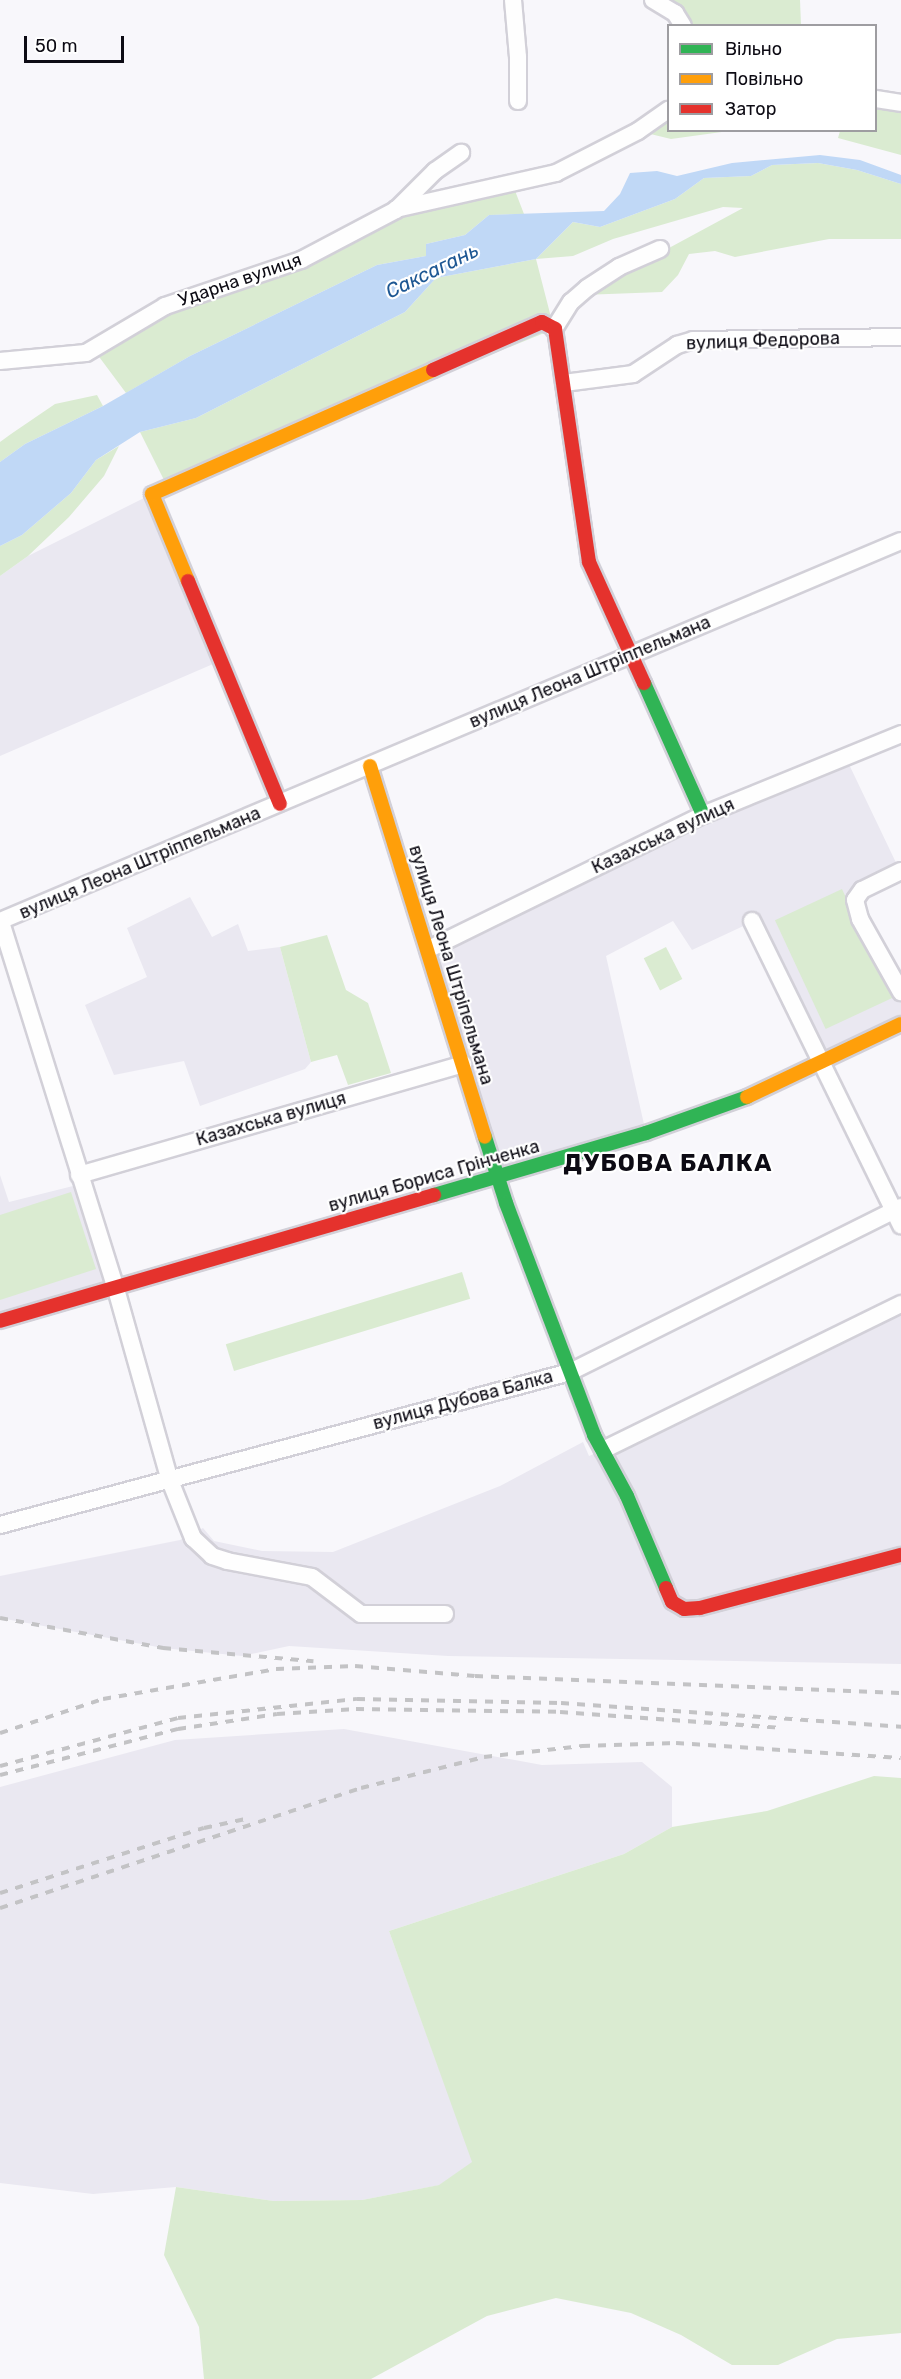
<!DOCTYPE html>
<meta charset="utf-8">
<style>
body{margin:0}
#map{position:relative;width:901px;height:2379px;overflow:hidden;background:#f8f7fb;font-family:Rubik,sans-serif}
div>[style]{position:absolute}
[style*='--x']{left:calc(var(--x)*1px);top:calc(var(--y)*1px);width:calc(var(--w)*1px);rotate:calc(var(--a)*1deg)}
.built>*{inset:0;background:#eae8f1}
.green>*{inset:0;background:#daebd1;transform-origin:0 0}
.water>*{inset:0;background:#c0d8f6}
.roads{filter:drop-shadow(2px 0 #d2d0d8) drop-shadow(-2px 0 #d2d0d8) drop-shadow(0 2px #d2d0d8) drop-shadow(0 -2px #d2d0d8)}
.street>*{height:16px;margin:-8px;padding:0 8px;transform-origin:8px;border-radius:8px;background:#fefefe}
.fast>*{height:14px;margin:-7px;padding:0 7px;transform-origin:7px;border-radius:7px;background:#30b455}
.slow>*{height:14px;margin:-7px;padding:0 7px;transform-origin:7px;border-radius:7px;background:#ff9f0a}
.jam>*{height:14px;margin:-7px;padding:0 7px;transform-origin:7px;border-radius:7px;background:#e5322d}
.rail>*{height:4px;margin-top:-2px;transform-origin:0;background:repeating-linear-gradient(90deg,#c3c3c5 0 8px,transparent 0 16px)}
span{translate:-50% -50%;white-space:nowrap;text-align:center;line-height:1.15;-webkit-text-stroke:4.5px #fff;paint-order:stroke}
.street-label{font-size:18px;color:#0d0b14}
.water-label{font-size:20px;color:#1d5793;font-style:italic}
.district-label{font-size:24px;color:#0d0b14;font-weight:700;letter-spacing:1.5px}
.legend{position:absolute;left:667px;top:24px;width:210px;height:108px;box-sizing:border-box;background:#fff;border:2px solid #9e9da1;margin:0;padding:8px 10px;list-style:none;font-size:18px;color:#0d0b14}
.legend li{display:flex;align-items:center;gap:12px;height:30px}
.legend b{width:30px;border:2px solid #9e9da1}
.scale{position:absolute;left:24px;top:36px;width:100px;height:27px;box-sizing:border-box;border:3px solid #0d0b14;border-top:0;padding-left:8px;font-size:18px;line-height:21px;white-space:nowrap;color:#0d0b14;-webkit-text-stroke:4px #fff;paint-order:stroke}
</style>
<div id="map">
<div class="built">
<div style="clip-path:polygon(152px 494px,220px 661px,0 756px,0 576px,28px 556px)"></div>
<div style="clip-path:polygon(845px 756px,900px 871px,857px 895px,901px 992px,901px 1024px,823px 1065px,752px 922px,692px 950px,673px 921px,606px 956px,646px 1133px,497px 1177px,429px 949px)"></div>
<div style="clip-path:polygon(190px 897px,212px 937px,238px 924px,248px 951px,280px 947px,311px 1062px,305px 1069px,200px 1106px,184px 1061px,114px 1075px,85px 1005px,147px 977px,127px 928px)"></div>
<div style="clip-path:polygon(0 1175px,9px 1202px,81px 1184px,116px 1289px,0 1321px)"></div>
<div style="clip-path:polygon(901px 1304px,901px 1664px,448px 1656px,289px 1646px,242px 1656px,163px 1648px,0 1618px,0 1576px,180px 1540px,203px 1528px,214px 1541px,262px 1551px,333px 1552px,500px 1486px,583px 1442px,589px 1456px,603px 1450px)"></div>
<div style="clip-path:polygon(344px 1729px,542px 1765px,642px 1762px,672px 1787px,672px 1827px,624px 1854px,389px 1931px,473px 2162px,440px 2185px,362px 2200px,274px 2201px,176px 2187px,93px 2194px,0 2183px,0 1787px,175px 1740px)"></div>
</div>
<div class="green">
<div style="clip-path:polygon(653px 0,800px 0,801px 25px,683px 25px)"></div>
<div style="clip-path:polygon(901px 103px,901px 155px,838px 138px,840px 131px,876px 130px,876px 109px)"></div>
<div style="clip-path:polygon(668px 110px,668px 130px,729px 131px,671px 139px,638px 131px)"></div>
<div style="clip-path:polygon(818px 163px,857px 170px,901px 184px,901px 239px,829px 239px,735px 257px,715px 251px,689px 254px,678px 275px,662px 292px,582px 295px,743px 208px,723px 207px,613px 239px,573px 256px,536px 259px,554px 329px,167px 486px,140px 432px,196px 418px,405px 312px,436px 278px,536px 259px,573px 222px,600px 227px,675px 199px,704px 178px,751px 176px,772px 165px)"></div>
<div style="clip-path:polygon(512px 183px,524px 214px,489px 215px,465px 235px,426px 244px,426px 256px,377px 265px,190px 356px,126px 393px,94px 350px,139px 320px,301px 260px,396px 210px)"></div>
<div style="clip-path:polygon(97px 395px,103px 406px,25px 444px,0 462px,0 442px,11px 434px,55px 404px)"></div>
<div style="clip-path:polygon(119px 446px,104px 476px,69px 517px,28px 556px,0 576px,0 546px,22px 535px,71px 493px,96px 460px)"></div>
<div style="left:842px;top:889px;width:120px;height:74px;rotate:65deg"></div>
<div style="clip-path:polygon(327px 935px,346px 990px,368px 1003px,391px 1073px,348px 1085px,337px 1055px,311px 1062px,280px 947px)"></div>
<div style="left:666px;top:947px;width:36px;height:25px;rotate:63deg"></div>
<div style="clip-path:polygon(71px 1192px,96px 1269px,0 1300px,0 1215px)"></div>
<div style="left:462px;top:1272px;width:28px;height:247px;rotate:73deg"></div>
<div style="clip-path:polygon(874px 1776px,901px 1778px,901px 2333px,837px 2339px,778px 2365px,732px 2365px,681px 2335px,631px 2313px,556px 2298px,487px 2316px,371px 2379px,204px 2379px,199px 2327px,164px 2255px,176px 2187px,274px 2201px,362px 2200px,439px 2185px,472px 2162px,389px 1931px,624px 1854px,672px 1827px,767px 1811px)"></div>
</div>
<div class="water">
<div style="clip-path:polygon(820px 155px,860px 160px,901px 175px,901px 184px,857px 170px,818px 163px,772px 165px,751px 176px,704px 178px,675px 199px,600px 227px,573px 222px,536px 259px,436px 278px,405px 312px,196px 418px,140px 432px,96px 460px,71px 493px,22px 535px,0 546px,0 462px,25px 444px,103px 406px,190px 356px,377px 265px,426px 256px,426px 244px,465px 235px,489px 215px,604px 211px,620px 194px,630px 173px,657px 171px,677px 176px,732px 163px)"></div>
</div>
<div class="roads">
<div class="street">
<div style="--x:513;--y:0;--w:57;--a:85"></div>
<div style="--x:518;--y:57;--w:44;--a:90"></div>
<div style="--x:653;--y:0;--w:26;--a:31"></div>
<div style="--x:675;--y:13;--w:15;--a:58"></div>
<div style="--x:876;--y:99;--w:25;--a:9"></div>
<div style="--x:396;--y:209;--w:164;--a:-12.7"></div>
<div style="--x:556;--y:173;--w:92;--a:-27.1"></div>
<div style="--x:638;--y:131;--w:37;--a:-35"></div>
<div style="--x:554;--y:329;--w:32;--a:-58"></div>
<div style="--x:571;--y:302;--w:21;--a:-41"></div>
<div style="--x:587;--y:288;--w:38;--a:-33"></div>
<div style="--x:619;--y:267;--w:45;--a:-23.7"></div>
<div style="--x:0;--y:361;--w:86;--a:-5.3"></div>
<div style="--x:86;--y:353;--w:92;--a:-30.7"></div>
<div style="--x:165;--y:306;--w:144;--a:-18.7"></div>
<div style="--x:301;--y:260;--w:107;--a:-27.8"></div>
<div style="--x:396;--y:210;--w:55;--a:-45"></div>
<div style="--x:435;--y:171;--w:32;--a:-35"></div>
<div style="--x:564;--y:383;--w:70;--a:-7.4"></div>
<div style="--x:633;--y:374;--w:53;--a:-33.4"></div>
<div style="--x:677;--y:345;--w:17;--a:-17"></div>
<div style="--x:693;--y:340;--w:208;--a:-0.8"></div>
<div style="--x:901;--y:871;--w:43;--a:154"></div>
<div style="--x:862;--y:890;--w:12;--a:125"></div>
<div style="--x:855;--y:900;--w:20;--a:75"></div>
<div style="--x:860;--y:919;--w:84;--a:60.7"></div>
<div style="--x:0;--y:921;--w:978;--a:-22.87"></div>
<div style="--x:752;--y:921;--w:339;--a:63.9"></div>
<div style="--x:1;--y:922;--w:385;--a:72.6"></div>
<div style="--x:116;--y:1289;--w:196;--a:74.3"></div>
<div style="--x:169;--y:1478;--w:65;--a:68.2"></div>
<div style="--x:193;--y:1538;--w:26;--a:43"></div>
<div style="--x:212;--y:1556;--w:16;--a:18"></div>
<div style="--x:227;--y:1561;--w:86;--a:10.7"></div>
<div style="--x:312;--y:1577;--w:61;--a:37.1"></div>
<div style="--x:361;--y:1614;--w:84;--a:0"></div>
<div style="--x:429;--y:949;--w:305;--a:-26.1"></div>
<div style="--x:703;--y:815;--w:214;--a:-22.2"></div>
<div style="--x:79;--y:1175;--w:400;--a:-16.1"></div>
<div style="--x:603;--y:1450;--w:332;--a:-26.1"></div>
<div style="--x:0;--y:1525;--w:590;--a:-15.03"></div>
<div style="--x:570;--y:1372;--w:370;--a:-26.5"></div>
</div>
<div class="fast">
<div style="--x:644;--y:683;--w:145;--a:65.9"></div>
<div style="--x:485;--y:1137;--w:69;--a:72.3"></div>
<div style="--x:506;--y:1203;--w:248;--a:69.2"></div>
<div style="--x:594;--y:1435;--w:69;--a:61.6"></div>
<div style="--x:627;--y:1496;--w:100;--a:67"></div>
<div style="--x:434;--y:1195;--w:221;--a:-16.3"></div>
<div style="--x:646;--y:1133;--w:107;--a:-19.6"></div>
</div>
<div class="slow">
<div style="--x:188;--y:581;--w:94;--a:-112.5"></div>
<div style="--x:152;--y:494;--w:307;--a:-23.8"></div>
<div style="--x:370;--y:766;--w:388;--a:72.8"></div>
<div style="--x:747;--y:1097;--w:170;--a:-25.4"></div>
</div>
<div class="jam">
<div style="--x:433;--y:370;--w:119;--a:-23.8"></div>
<div style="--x:542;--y:322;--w:15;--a:28"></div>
<div style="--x:555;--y:329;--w:235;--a:81.7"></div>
<div style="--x:589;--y:562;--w:133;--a:65.6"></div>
<div style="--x:188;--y:581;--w:241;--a:67.6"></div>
<div style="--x:0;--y:1321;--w:452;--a:-16.2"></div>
<div style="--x:666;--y:1588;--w:15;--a:67"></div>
<div style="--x:672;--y:1602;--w:14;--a:30"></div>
<div style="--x:684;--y:1609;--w:16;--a:-4"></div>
<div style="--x:700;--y:1608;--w:208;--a:-14.8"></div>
</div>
</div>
<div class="rail">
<div style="--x:0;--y:1618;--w:166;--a:10.4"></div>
<div style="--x:163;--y:1648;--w:151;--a:5"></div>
<div style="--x:0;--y:1733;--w:108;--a:-18.3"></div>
<div style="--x:103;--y:1699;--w:176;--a:-9.8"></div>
<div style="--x:276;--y:1669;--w:79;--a:-2.2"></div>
<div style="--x:355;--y:1666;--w:120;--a:4.8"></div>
<div style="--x:475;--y:1676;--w:425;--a:2.3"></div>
<div style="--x:0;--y:1766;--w:184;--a:-15.1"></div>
<div style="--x:178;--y:1718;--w:180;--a:-6.1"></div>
<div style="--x:357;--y:1699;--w:204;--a:1.1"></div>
<div style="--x:561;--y:1703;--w:341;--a:4"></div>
<div style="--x:0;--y:1775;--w:184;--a:-14.5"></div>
<div style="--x:178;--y:1729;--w:100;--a:-8.6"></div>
<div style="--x:277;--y:1714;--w:79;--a:-3.6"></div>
<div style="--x:356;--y:1709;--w:204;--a:0.8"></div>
<div style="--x:560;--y:1712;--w:222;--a:4.1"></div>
<div style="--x:0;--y:1893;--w:214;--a:-17.7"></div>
<div style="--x:204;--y:1828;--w:47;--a:-12.3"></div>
<div style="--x:0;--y:1908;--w:380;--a:-18.4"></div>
<div style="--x:361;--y:1788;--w:127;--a:-14.1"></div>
<div style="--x:484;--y:1757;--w:99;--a:-6.4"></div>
<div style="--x:582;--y:1746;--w:94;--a:-1.8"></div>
<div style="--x:676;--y:1743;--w:225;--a:3.8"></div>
</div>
<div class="street-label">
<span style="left:240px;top:280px;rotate:-19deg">Ударна вулиця</span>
<span style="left:763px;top:341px;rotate:-2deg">вулиця Федорова</span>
<span style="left:590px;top:672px;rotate:-23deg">вулиця Леона Штріппельмана</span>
<span style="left:663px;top:836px;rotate:-25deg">Казахська вулиця</span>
<span style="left:140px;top:863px;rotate:-23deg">вулиця Леона Штріппельмана</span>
<span style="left:451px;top:965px;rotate:73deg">вулиця Леона Штріпельмана</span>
<span style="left:271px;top:1119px;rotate:-16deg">Казахська вулиця</span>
<span style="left:434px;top:1176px;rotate:-16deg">вулиця Бориса Грінченка</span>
<span style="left:463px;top:1400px;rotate:-15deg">вулиця Дубова Балка</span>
</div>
<div class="water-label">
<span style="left:432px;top:271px;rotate:-26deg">Саксагань</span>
</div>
<div class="district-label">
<span style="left:668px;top:1164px">ДУБОВА БАЛКА</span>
</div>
<ul class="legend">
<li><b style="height:8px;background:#30b455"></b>Вільно</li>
<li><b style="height:8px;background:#ff9f0a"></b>Повільно</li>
<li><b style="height:8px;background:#e5322d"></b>Затор</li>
</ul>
<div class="scale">50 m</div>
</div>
